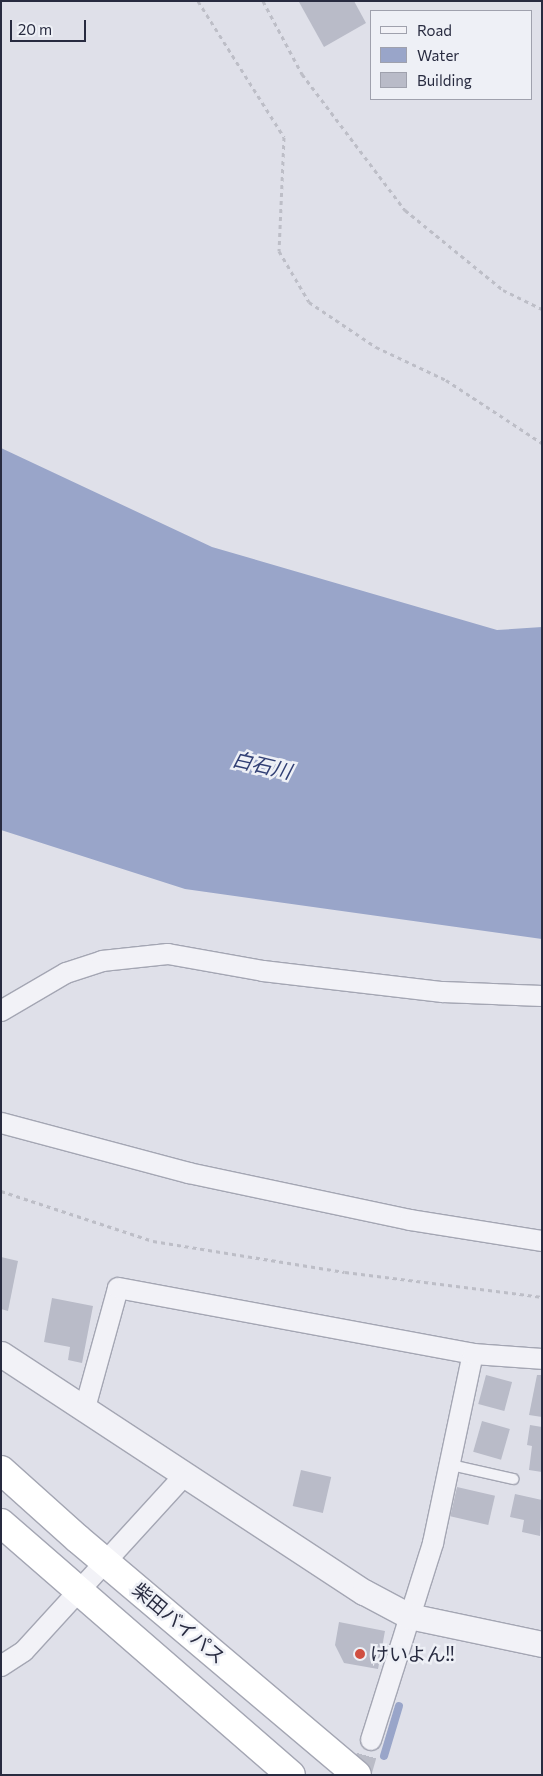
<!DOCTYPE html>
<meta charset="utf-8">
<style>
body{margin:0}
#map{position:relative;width:543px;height:1776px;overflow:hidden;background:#dfe0e9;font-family:Commissioner,"Noto Sans JP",sans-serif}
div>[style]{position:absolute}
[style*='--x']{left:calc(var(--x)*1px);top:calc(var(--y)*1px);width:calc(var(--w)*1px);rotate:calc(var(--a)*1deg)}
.water>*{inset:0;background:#99a5c9}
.stream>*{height:8px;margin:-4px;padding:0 4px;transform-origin:4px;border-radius:4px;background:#99a5c9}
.building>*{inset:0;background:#b9bbc8;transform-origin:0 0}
.minor-tunnel>*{height:20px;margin-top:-10px;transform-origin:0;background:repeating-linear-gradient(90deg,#babcc7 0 20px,transparent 0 30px)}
.path>*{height:3px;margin-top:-1.5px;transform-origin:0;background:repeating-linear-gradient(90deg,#bdbec7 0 4px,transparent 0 8px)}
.roads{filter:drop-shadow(1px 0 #a4a6b3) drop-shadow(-1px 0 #a4a6b3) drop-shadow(0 1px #a4a6b3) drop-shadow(0 -1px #a4a6b3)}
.service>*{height:10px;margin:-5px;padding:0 5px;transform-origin:5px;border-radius:5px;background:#f2f2f7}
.minor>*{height:20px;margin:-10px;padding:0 10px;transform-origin:10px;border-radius:10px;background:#f2f2f7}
.tertiary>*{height:25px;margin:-12.5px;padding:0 12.5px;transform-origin:12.5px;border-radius:12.5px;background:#f2f2f7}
.trunk>*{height:28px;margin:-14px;padding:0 14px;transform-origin:14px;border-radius:14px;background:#fff}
.dots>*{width:14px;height:14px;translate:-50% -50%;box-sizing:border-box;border:2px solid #eef0f6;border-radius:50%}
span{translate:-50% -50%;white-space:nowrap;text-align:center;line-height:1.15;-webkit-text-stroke:5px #eef0f6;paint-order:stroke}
.street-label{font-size:19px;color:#282b40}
.poi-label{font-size:19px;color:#282b40}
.left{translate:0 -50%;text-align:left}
.water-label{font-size:20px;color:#313f74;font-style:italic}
.frame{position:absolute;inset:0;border:2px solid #282b40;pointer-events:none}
.legend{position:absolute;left:370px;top:10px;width:162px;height:90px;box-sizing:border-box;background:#eef0f6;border:1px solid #9fa1ad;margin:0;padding:6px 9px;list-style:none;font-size:15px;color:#282b40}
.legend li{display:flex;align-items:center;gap:10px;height:25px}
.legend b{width:25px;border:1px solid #9fa1ad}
.scale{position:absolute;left:10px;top:20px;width:76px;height:22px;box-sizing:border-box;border:2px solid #282b40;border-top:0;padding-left:6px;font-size:15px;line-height:18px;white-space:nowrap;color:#282b40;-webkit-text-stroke:4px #eef0f6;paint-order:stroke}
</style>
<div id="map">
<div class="water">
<div style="clip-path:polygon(1px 448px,212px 547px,497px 630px,542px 627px,542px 939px,185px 889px,1px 830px)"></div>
</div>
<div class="stream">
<div style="--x:384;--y:1756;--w:52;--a:-73.3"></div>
</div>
<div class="building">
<div style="clip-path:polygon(354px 1px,366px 23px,324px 47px,299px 2px)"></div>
<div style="clip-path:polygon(1px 1257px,18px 1261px,8px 1311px,1px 1309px)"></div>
<div style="clip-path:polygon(52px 1298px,93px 1306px,82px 1363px,68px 1360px,70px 1347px,44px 1342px)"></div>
<div style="left:486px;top:1375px;width:27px;height:30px;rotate:15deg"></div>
<div style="clip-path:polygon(537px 1375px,542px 1375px,542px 1417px,529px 1415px)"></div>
<div style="left:482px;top:1421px;width:29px;height:32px;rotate:16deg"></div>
<div style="clip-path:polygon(530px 1425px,542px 1427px,542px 1472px,529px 1470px,532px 1446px,527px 1445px)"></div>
<div style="left:301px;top:1470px;width:31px;height:37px;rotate:13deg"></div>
<div style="left:457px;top:1487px;width:39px;height:30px;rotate:13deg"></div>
<div style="clip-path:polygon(515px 1494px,542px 1500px,540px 1536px,522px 1532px,524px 1520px,510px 1517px)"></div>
<div style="clip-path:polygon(339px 1622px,385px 1631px,378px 1669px,344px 1663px,335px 1645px)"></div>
</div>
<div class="minor-tunnel">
<div style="--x:361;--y:1775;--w:36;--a:-74"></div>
</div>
<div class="path">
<div style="--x:198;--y:1;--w:161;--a:57.7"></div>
<div style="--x:284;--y:137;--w:114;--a:92.5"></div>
<div style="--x:279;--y:251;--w:59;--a:59.5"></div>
<div style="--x:309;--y:302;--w:81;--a:33.9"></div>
<div style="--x:376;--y:347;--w:77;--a:25.2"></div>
<div style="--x:446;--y:380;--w:115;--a:33.3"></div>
<div style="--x:263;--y:1;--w:83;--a:61.9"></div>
<div style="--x:302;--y:74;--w:171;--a:52.9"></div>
<div style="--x:405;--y:210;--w:127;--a:39.2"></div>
<div style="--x:503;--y:290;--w:43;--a:26"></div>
<div style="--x:1;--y:1191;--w:160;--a:18.2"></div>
<div style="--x:153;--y:1241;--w:194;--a:9.2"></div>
<div style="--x:345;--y:1272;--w:199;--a:7.2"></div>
</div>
<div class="roads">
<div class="service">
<div style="--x:451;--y:1465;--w:64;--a:12.7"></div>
</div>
<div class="minor">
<div style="--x:1;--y:1011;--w:75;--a:-30.3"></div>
<div style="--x:66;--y:973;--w:38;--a:-18"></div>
<div style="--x:102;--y:961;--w:66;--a:-6.1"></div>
<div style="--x:168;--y:954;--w:97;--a:10.1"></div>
<div style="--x:263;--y:971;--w:181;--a:6.7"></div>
<div style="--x:443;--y:992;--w:99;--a:2.3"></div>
<div style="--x:1;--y:1123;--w:195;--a:14.9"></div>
<div style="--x:189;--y:1173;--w:226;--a:12"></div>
<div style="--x:410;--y:1220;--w:134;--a:9"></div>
<div style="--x:85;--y:1408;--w:124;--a:-74.6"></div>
<div style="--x:118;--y:1288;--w:361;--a:10.5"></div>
<div style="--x:1;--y:1666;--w:27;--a:-33"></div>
<div style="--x:24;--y:1651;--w:237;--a:-47.6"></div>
<div style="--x:371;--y:1740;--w:207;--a:-72.5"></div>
<div style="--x:433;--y:1543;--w:193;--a:-78.1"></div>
<div style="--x:473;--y:1354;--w:69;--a:4.1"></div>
</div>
<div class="tertiary">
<div style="--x:1;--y:1354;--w:434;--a:33.3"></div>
<div style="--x:364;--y:1592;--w:51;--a:28.1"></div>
<div style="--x:409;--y:1616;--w:136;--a:11.9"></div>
</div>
<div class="trunk">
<div style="--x:1;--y:1470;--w:103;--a:41.9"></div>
<div style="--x:78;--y:1539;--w:365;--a:40.2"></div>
<div style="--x:1;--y:1523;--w:384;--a:41"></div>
</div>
</div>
<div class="dots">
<div style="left:360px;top:1654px;background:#d04f41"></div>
</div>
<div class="street-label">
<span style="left:179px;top:1623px;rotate:40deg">柴田バイパス</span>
</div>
<div class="poi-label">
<span class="left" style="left:370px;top:1654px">けいよん!!</span>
</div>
<div class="water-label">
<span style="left:262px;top:765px;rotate:13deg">白石川</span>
</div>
<div class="frame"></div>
<ul class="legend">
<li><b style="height:6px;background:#f2f2f7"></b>Road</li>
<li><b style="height:14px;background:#99a5c9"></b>Water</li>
<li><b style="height:14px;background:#b9bbc8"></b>Building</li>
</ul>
<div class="scale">20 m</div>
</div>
